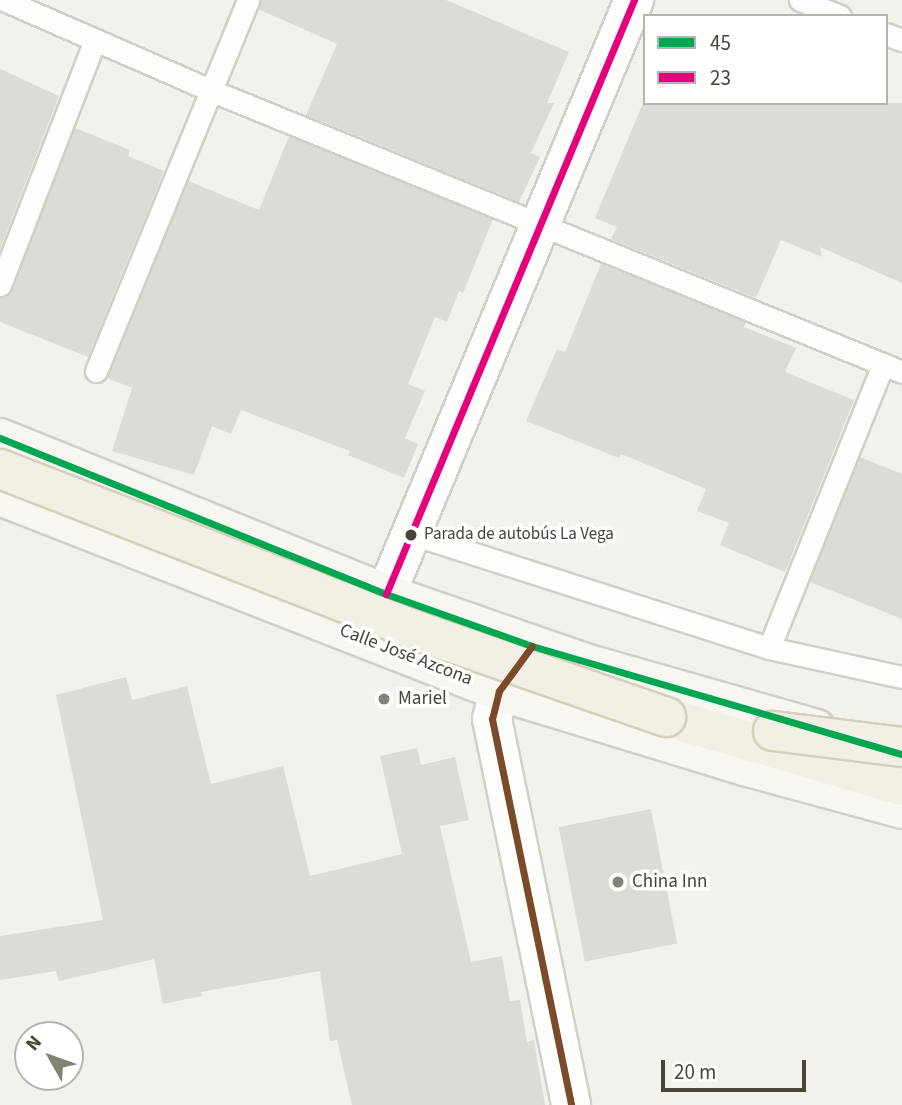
<!DOCTYPE html>
<meta charset="utf-8">
<style>
body{margin:0}
#map{position:relative;width:902px;height:1105px;overflow:hidden;background:#f2f2ed;font-family:"Source Sans 3",sans-serif}
div>[style]{position:absolute}
[style*='--x']{left:calc(var(--x)*1px);top:calc(var(--y)*1px);width:calc(var(--w)*1px);rotate:calc(var(--a)*1deg)}
.building>*{inset:0;background:#dcdbd5;transform-origin:0 0}
.roads{filter:drop-shadow(2px 0 #d0cfca) drop-shadow(-2px 0 #d0cfca) drop-shadow(0 2px #d0cfca) drop-shadow(0 -2px #d0cfca)}
.lane>*{height:21px;margin:-10.5px;padding:0 10.5px;transform-origin:10.5px;border-radius:10.5px;background:#fdfdfc}
.street>*{height:38px;margin:-19px;padding:0 19px;transform-origin:19px;border-radius:19px;background:#fdfdfc}
.secondary>*{height:38px;margin:-19px;padding:0 19px;transform-origin:19px;border-radius:19px;background:#f7f6f0}
.primary>*{height:38px;margin:-19px;padding:0 19px;transform-origin:19px;border-radius:19px;background:#f2f0e5}
.bridges{filter:drop-shadow(2px 0 #d4d0ba) drop-shadow(-2px 0 #d4d0ba) drop-shadow(0 2px #d4d0ba) drop-shadow(0 -2px #d4d0ba)}
.primary-bridge>*{height:38px;margin:-19px;padding:0 19px;transform-origin:19px;border-radius:19px;background:#f2f0e5}
.bus-1>*{height:7px;margin:-3.5px;padding:0 3.5px;transform-origin:3.5px;border-radius:3.5px;background:#00a651}
.bus-2>*{height:7px;margin:-3.5px;padding:0 3.5px;transform-origin:3.5px;border-radius:3.5px;background:#e5007d}
.bus-3>*{height:7px;margin:-3.5px;padding:0 3.5px;transform-origin:3.5px;border-radius:3.5px;background:#7a4b2a}
.dots>*{width:19px;height:19px;translate:-50% -50%;box-sizing:border-box;border:4px solid #fff;border-radius:50%}
span{translate:-50% -50%;white-space:nowrap;text-align:center;line-height:1.15;-webkit-text-stroke:7px #fff;paint-order:stroke}
.bus-label{font-size:17px;color:#494438}
.left{translate:0 -50%;text-align:left}
.street-label{font-size:19px;color:#494438}
.poi-label{font-size:19px;color:#494438}
.legend{position:absolute;left:643px;top:14px;width:245px;height:91px;box-sizing:border-box;background:#fff;border:2px solid #b6b4af;margin:0;padding:9px 12px;list-style:none;font-size:21px;color:#494438}
.legend li{display:flex;align-items:center;gap:14px;height:35px}
.legend b{width:35px;border:2px solid #b6b4af}
.north{position:absolute;left:14px;top:1021px;width:70px;height:70px;box-sizing:border-box;background:#fff;border:2px solid #b6b4af;border-radius:50%;rotate:310deg;font-size:19px;font-weight:700;line-height:28px;text-align:center;color:#494438}
.north::after{content:'';display:block;margin:auto;width:24px;height:32px;background:#848177;clip-path:polygon(50% 0,100% 100%,50% 72%,0 100%)}
.scale{position:absolute;left:661px;top:1060px;width:145px;height:32px;box-sizing:border-box;border:4px solid #494438;border-top:0;padding-left:9px;font-size:21px;line-height:24px;white-space:nowrap;color:#494438;-webkit-text-stroke:5px #fff;paint-order:stroke}
</style>
<div id="map">
<div class="building">
<div style="clip-path:polygon(261px 0,446px 0,569px 52px,547px 103px,554px 103px,531px 153px,540px 157px,519px 202px,306px 115px,337px 44px,258px 9px)"></div>
<div style="clip-path:polygon(0 69px,59px 96px,0 249px)"></div>
<div style="clip-path:polygon(643px 103px,902px 103px,902px 283px,820px 247px,822px 257px,781px 240px,756px 298px,611px 239px,617px 227px,595px 218px)"></div>
<div style="clip-path:polygon(75px 128px,130px 150px,128px 156px,164px 171px,88px 357px,0 322px,0 298px,12px 290px)"></div>
<div style="clip-path:polygon(289px 136px,493px 219px,463px 293px,459px 291px,447px 322px,435px 317px,408px 384px,425px 391px,405px 438px,418px 444px,404px 478px,348px 455px,350px 451px,241px 410px,231px 434px,212px 426px,194px 475px,112px 451px,132px 388px,107px 378px,188px 181px,259px 210px)"></div>
<div style="clip-path:polygon(601px 264px,746px 322px,744px 327px,796px 348px,785px 372px,854px 400px,785px 572px,720px 545px,729px 523px,697px 511px,706px 489px,621px 454px,619px 458px,526px 421px,557px 349px,565px 352px)"></div>
<div style="clip-path:polygon(860px 457px,902px 474px,902px 619px,810px 582px)"></div>
<div style="clip-path:polygon(126px 677px,132px 700px,187px 686px,211px 784px,283px 766px,310px 876px,402px 854px,380px 756px,417px 748px,421px 765px,455px 757px,469px 820px,440px 826px,471px 962px,502px 956px,510px 1001px,520px 1000px,527px 1042px,534px 1040px,545px 1105px,352px 1105px,337px 1040px,330px 1041px,320px 971px,201px 992px,202px 996px,163px 1004px,154px 959px,59px 981px,56px 971px,0 980px,0 936px,103px 920px,56px 695px)"></div>
<div style="left:651px;top:809px;width:137px;height:94px;rotate:79deg"></div>
</div>
<div class="roads">
<div class="lane">
<div style="--x:4;--y:0;--w:225;--a:23.6"></div>
<div style="--x:210;--y:90;--w:747;--a:22.17"></div>
<div style="--x:800;--y:0;--w:43;--a:21.8"></div>
<div style="--x:886;--y:34;--w:17;--a:21"></div>
<div style="--x:0;--y:285;--w:263;--a:-68.8"></div>
<div style="--x:96;--y:371;--w:401;--a:-67.7"></div>
<div style="--x:412;--y:534;--w:375;--a:17.7"></div>
<div style="--x:769;--y:648;--w:136;--a:12.3"></div>
<div style="--x:769;--y:648;--w:306;--a:-68.1"></div>
</div>
<div class="street">
<div style="--x:386;--y:594;--w:644;--a:-67.34"></div>
<div style="--x:519;--y:664;--w:34;--a:127"></div>
<div style="--x:499;--y:691;--w:29;--a:104"></div>
<div style="--x:492;--y:719;--w:394;--a:78.4"></div>
</div>
<div class="secondary">
<div style="--x:0;--y:438;--w:416;--a:22"></div>
<div style="--x:386;--y:594;--w:211;--a:19.1"></div>
<div style="--x:585;--y:663;--w:240;--a:15.9"></div>
<div style="--x:0;--y:496;--w:536;--a:21.34"></div>
<div style="--x:499;--y:691;--w:256;--a:17"></div>
<div style="--x:744;--y:766;--w:164;--a:15.2"></div>
</div>
<div class="primary">
<div style="--x:666;--y:717;--w:246;--a:16.3"></div>
</div>
</div>
<div class="bridges">
<div class="primary-bridge">
<div style="--x:0;--y:469;--w:442;--a:21.2"></div>
<div style="--x:412;--y:629;--w:269;--a:19.1"></div>
<div style="--x:773;--y:731;--w:130;--a:7.1"></div>
</div>
</div>
<div class="bus-1">
<div style="--x:0;--y:438;--w:416;--a:22"></div>
<div style="--x:386;--y:594;--w:155;--a:19.6"></div>
<div style="--x:532;--y:646;--w:385;--a:16.3"></div>
</div>
<div class="bus-2">
<div style="--x:386;--y:594;--w:644;--a:-67.34"></div>
</div>
<div class="bus-3">
<div style="--x:532;--y:646;--w:56;--a:126.3"></div>
<div style="--x:499;--y:691;--w:29;--a:104"></div>
<div style="--x:492;--y:719;--w:394;--a:78.4"></div>
</div>
<div class="dots">
<div style="left:411px;top:535px;background:#494438"></div>
<div style="left:384px;top:699px;background:#848177"></div>
<div style="left:618px;top:882px;background:#848177"></div>
</div>
<div class="bus-label">
<span class="left" style="left:424px;top:535px">Parada de autobús La Vega</span>
</div>
<div class="street-label">
<span style="left:406px;top:655px;rotate:21deg">Calle José Azcona</span>
</div>
<div class="poi-label">
<span class="left" style="left:398px;top:699px">Mariel</span>
<span class="left" style="left:632px;top:882px">China Inn</span>
</div>
<ul class="legend">
<li><b style="height:9px;background:#00a651"></b>45</li>
<li><b style="height:9px;background:#e5007d"></b>23</li>
</ul>
<div class="north">N</div>
<div class="scale">20 m</div>
</div>
